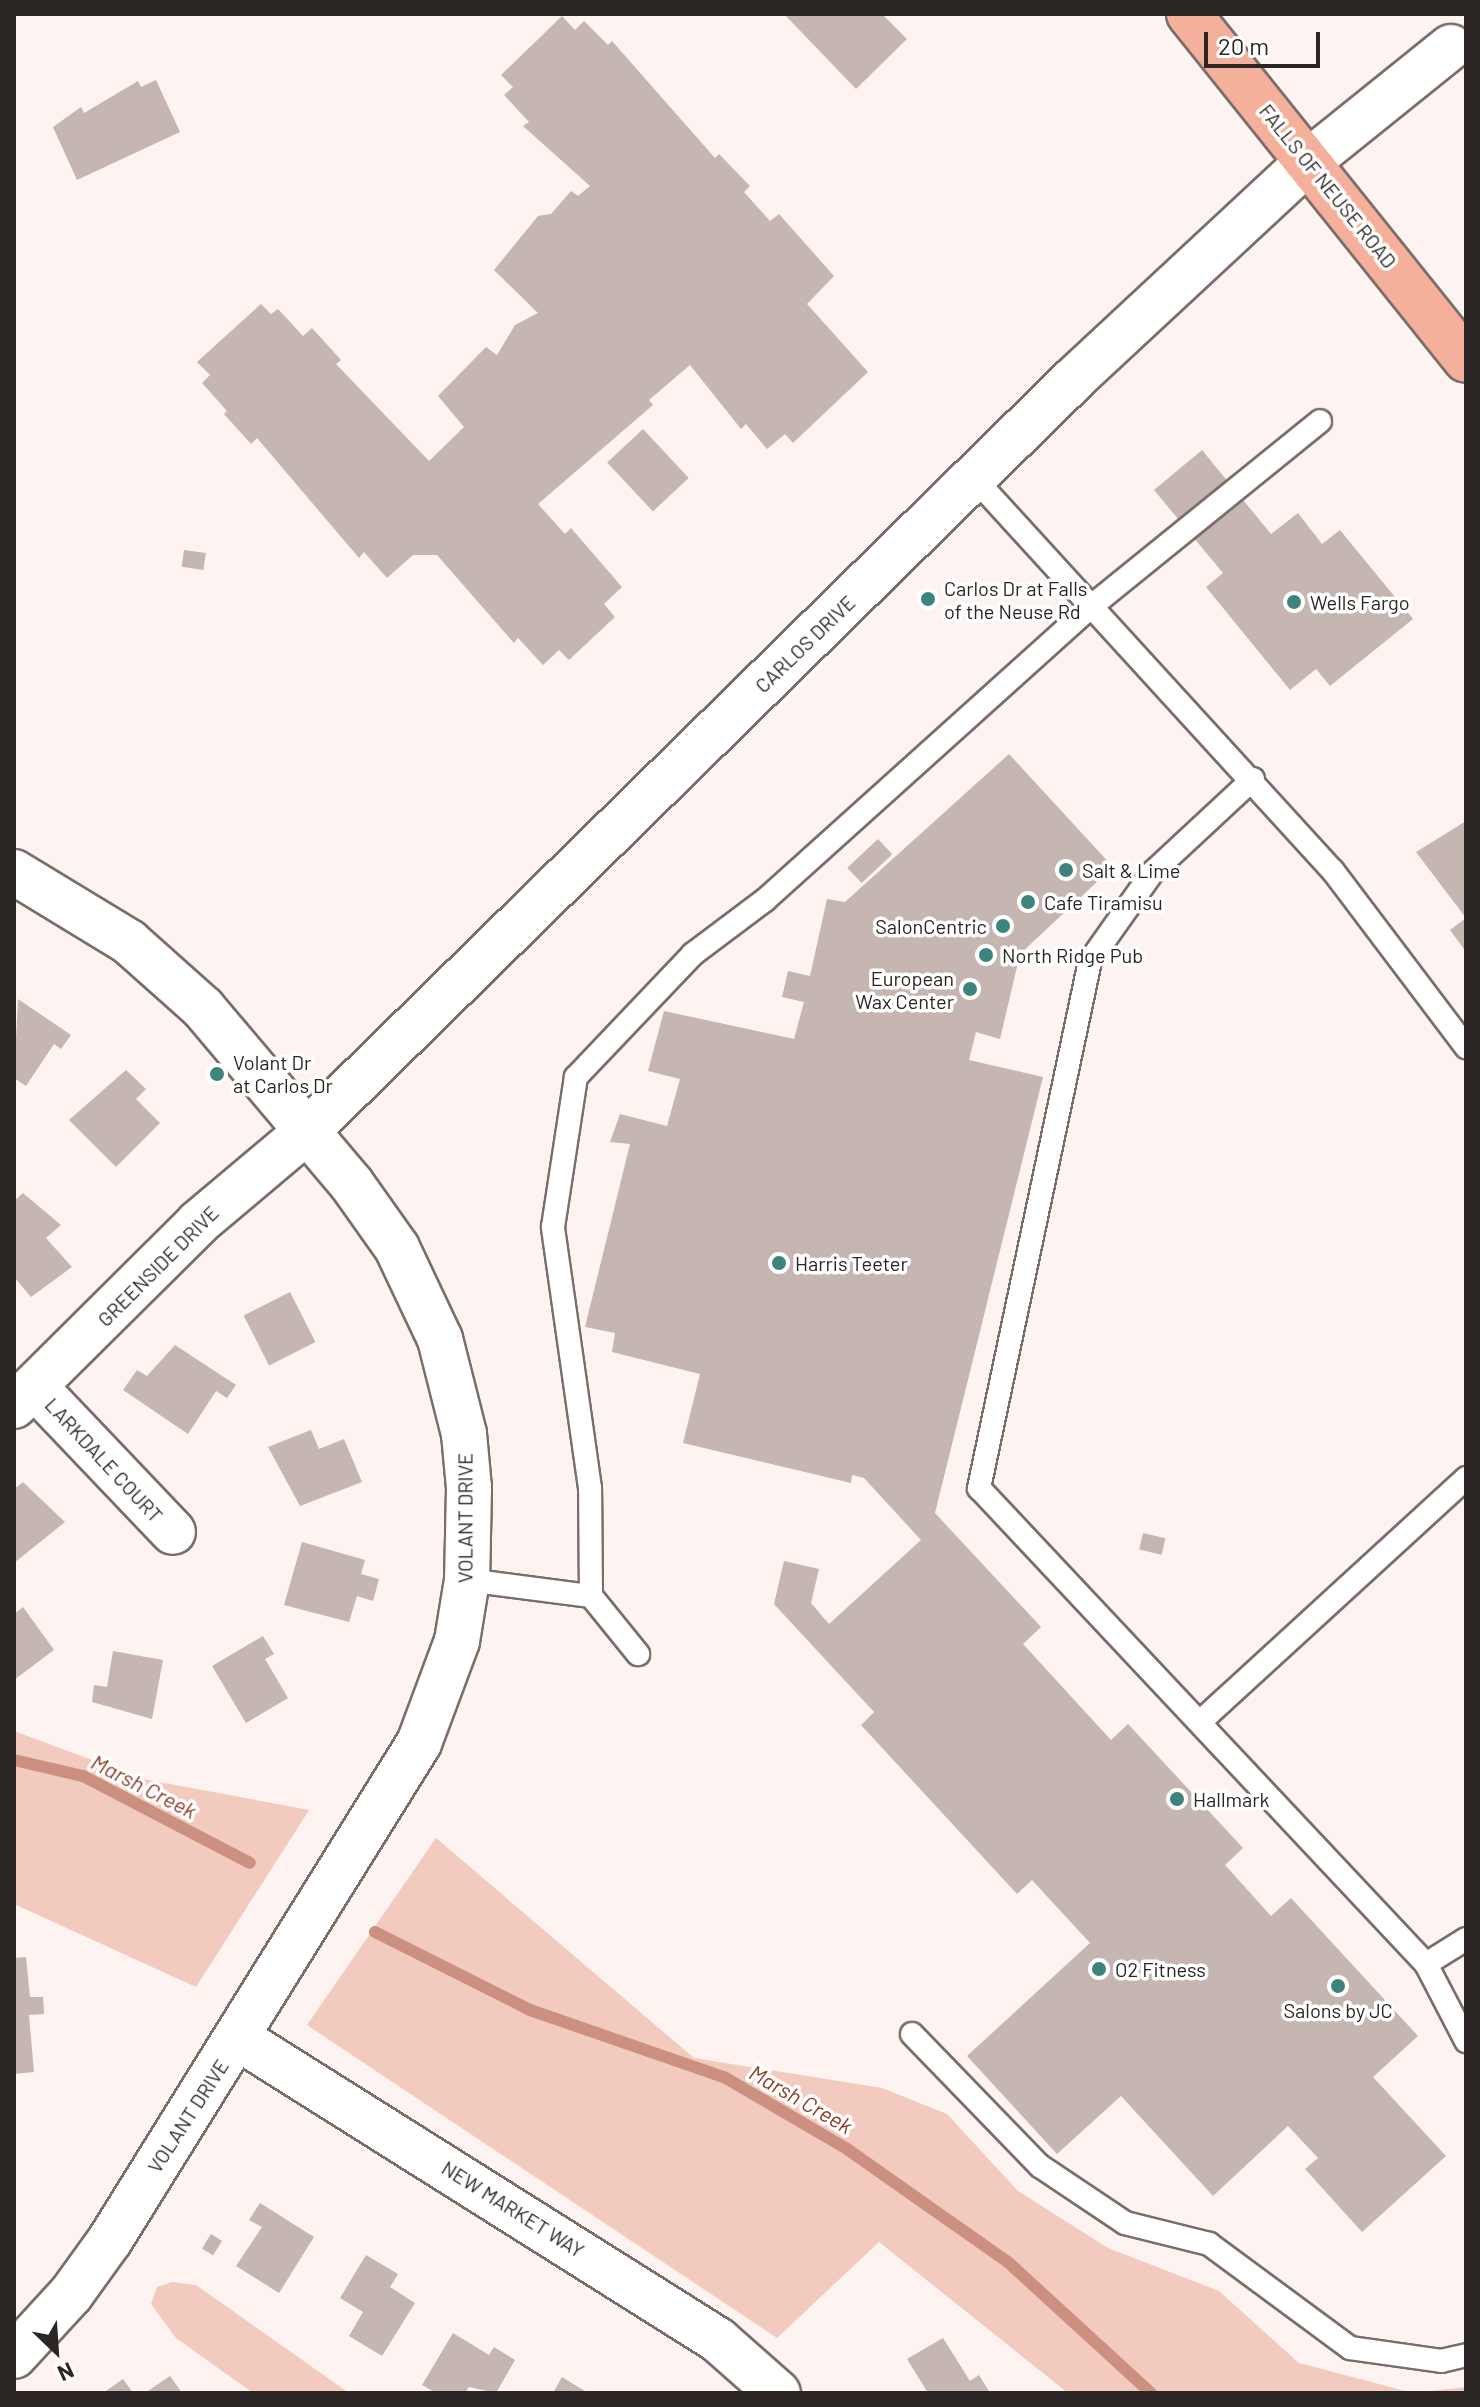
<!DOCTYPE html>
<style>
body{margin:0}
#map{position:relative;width:1480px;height:2407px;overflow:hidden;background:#fdf3f0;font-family:Barlow,sans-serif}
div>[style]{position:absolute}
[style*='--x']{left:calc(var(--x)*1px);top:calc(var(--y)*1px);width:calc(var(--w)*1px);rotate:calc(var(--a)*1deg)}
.green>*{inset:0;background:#f3cabe}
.stream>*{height:12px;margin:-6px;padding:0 6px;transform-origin:6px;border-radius:6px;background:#cb907f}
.building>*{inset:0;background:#c5b6b1;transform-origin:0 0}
.roads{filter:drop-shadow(2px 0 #7b6d69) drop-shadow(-2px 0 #7b6d69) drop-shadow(0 2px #7b6d69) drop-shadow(0 -2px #7b6d69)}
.service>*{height:22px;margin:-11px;padding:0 11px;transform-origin:11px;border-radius:11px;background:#fff}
.minor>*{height:44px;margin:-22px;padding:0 22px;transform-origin:22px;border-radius:22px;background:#fff}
.tertiary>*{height:44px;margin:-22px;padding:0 22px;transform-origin:22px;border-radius:22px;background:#fff}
.primary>*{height:44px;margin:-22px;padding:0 22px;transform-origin:22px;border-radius:22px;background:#f5b09b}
.dots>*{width:22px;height:22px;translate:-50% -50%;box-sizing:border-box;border:4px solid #fff;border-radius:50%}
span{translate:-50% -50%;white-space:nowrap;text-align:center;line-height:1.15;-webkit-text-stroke:7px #fff;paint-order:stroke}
.street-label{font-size:20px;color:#2b2523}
.poi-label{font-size:20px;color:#2b2523}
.left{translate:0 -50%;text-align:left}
.right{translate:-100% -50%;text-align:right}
.water-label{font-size:22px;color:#893f29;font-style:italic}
.frame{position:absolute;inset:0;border:16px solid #2b2523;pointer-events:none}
.north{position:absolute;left:16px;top:2311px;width:80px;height:80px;-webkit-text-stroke:6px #fff;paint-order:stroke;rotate:155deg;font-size:22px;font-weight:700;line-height:32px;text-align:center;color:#2b2523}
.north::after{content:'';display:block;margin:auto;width:28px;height:36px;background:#2b2523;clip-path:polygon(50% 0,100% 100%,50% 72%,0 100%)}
.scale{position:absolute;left:1204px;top:32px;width:116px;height:36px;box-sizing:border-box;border:4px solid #2b2523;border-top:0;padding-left:10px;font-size:24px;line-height:28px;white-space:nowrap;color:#2b2523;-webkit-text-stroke:6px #fff;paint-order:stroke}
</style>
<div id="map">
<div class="green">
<div style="clip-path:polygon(14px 1731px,143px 1779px,309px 1810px,196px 1987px,14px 1904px)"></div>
<div style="clip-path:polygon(436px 1838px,694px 2058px,882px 2088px,947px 2114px,1018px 2191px,1108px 2248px,1219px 2291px,1299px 2363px,1413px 2393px,1466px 2387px,1466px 2393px,1068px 2393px,879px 2242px,777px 2338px,307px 2025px)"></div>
<div style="clip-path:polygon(172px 2282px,196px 2285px,349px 2393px,253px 2393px,176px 2338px,151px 2304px,157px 2287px)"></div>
</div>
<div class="stream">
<div style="--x:14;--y:1760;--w:71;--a:13.1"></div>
<div style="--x:83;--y:1776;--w:188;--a:27.5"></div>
<div style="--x:375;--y:1932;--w:174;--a:26.7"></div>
<div style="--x:530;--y:2010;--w:205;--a:19.1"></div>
<div style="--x:724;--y:2077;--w:143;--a:30.3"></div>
<div style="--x:847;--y:2149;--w:198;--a:35.1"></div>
<div style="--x:1009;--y:2263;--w:193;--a:42.5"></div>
</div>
<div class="building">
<div style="clip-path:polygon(784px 14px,882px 14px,907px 39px,856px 89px)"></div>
<div style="clip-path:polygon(562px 16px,575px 30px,584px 21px,608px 45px,612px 41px,715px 158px,719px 154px,750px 186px,744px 192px,770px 221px,779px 214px,834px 276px,807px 304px,868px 372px,793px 443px,785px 434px,767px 449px,746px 424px,741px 429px,690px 365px,649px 400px,653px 405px,538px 504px,565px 534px,571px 528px,622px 587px,604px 604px,615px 617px,569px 660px,559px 650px,543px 665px,518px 638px,514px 643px,437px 555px,413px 555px,387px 578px,364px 552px,359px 558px,257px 438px,251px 444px,224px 414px,227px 411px,202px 383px,210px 375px,197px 362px,261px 304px,271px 314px,278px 309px,303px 336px,312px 328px,341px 360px,336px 364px,429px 461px,464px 427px,438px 396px,486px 347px,497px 355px,515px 325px,538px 313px,494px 270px,538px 216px,551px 214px,571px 191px,578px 196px,590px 186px,523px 126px,529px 122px,504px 95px,513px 87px,501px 75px)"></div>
<div style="clip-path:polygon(156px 80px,180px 132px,77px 180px,53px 127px,81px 107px,84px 113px,138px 81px,141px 87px)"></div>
<div style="left:643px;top:429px;width:67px;height:49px;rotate:47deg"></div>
<div style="clip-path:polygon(1202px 450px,1271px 534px,1298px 513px,1322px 544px,1340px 530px,1413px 619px,1330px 686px,1316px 669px,1290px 690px,1206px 587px,1223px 573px,1154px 490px)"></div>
<div style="left:184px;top:550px;width:22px;height:17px;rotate:8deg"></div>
<div style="clip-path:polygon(1009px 754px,1113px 867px,1020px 954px,1000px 1039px,976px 1032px,969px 1060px,1043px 1077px,935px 1513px,1041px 1627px,1023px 1644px,1111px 1740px,1128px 1724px,1243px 1848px,1225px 1865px,1271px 1916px,1291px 1898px,1418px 2036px,1373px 2077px,1446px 2156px,1362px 2232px,1305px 2169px,1318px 2158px,1288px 2126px,1213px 2196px,1121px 2096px,1057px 2154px,967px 2056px,1090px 1943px,1032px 1880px,1017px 1894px,861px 1725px,874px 1712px,774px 1604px,784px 1561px,819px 1569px,811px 1603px,829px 1624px,921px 1540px,864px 1478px,852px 1475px,851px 1483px,683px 1443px,700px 1374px,612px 1352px,615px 1333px,585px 1327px,630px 1144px,610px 1142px,620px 1114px,667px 1126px,680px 1079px,648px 1071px,664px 1011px,794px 1039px,804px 1002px,782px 997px,788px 971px,810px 976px,827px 899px,845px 902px)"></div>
<div style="clip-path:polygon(1466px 821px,1466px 952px,1450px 930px,1466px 918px,1416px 852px)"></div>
<div style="left:878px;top:839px;width:21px;height:42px;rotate:47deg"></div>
<div style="clip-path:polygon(18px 999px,71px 1035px,61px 1049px,54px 1044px,26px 1086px,14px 1078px)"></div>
<div style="clip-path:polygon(126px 1070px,146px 1089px,136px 1099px,160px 1123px,116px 1167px,69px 1120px)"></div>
<div style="clip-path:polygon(23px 1193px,61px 1225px,46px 1238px,72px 1267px,31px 1297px,14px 1277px,14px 1201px)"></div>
<div style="left:290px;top:1292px;width:56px;height:52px;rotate:63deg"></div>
<div style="clip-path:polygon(175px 1345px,236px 1385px,227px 1398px,216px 1391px,188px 1434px,123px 1390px,137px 1370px,147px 1376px)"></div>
<div style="clip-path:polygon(311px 1430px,319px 1449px,344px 1439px,362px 1482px,300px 1506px,268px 1447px)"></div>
<div style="clip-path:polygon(23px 1482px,65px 1522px,14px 1563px,14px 1489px)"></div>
<div style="left:1143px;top:1533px;width:23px;height:17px;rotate:13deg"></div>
<div style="clip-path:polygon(302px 1542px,365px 1560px,361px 1574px,379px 1579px,373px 1601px,357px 1596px,349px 1622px,284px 1605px)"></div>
<div style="clip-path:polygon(23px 1607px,54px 1650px,14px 1680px,14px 1614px)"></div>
<div style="clip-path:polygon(263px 1636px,274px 1654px,265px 1659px,288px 1698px,246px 1723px,212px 1666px)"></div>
<div style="clip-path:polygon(113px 1651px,163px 1660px,152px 1719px,92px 1702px,94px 1685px,107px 1687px)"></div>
<div style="clip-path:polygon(26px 1957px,30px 1997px,43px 1997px,44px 2014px,29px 2015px,34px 2072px,14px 2074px,14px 1958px)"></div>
<div style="clip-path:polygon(260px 2203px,314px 2237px,279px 2293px,236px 2266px,262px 2227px,249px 2220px)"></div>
<div style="left:211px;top:2234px;width:13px;height:17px;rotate:32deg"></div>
<div style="clip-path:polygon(366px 2255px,398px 2274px,390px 2287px,415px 2303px,382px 2356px,349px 2336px,363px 2312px,340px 2298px)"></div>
<div style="clip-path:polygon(453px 2333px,489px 2355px,494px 2347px,515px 2360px,496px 2393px,469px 2387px,465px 2393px,436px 2393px,422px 2385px)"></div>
<div style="clip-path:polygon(943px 2338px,970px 2381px,979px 2375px,990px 2393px,928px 2393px,907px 2359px)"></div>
<div style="clip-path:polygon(170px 2376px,182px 2393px,145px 2393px)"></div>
<div style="clip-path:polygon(562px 2377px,588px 2393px,553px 2393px)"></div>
<div style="clip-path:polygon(123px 2379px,133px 2393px,103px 2393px)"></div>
</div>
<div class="roads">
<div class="service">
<div style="--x:974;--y:478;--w:532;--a:47.59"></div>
<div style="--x:1333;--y:871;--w:221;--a:52.9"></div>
<div style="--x:1253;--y:779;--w:138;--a:137.1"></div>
<div style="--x:1152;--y:873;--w:108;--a:125.2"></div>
<div style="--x:1090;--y:961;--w:539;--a:101.89"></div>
<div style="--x:979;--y:1488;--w:653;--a:46.8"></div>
<div style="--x:1426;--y:1964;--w:47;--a:-32"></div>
<div style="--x:467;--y:1580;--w:125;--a:7.4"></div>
<div style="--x:591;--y:1596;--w:75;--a:51"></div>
<div style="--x:591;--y:1596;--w:108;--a:-90.5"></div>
<div style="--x:590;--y:1488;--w:264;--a:-98.1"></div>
<div style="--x:553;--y:1227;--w:152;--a:-81.3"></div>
<div style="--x:576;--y:1077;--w:170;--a:-46.4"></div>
<div style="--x:693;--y:954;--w:90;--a:-36.9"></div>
<div style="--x:765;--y:900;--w:441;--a:-42"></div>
<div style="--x:1093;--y:605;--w:292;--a:-39"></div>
<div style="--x:1201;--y:1721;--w:360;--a:-42.5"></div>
<div style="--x:1426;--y:1964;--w:87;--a:62.5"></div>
<div style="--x:912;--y:2034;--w:184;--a:45.9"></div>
<div style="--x:1040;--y:2166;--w:102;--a:33.8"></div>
<div style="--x:1125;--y:2223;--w:87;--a:14"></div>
<div style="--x:1209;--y:2244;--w:175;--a:36.4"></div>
<div style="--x:1350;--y:2348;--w:92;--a:8.1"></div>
<div style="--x:1441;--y:2361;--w:26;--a:-13"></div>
</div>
<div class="minor">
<div style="--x:1309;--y:161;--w:182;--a:-38.8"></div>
<div style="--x:14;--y:872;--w:135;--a:31.3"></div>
<div style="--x:129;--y:942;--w:99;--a:41.7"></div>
<div style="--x:203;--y:1008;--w:229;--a:49.8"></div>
<div style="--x:351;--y:1183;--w:80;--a:54.7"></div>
<div style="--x:397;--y:1248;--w:101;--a:64.7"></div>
<div style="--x:440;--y:1339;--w:98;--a:75.8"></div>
<div style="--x:464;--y:1434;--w:54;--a:84.7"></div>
<div style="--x:469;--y:1488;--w:92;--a:91.2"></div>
<div style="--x:467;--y:1580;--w:62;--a:99.3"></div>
<div style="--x:457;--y:1641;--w:109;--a:110.4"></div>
<div style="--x:419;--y:1743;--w:585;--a:121.87"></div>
<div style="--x:110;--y:2240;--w:67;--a:125.8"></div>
<div style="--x:71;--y:2294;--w:84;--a:132.6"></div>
<div style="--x:35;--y:1387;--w:200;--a:46.4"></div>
<div style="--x:14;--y:1406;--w:260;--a:-44.8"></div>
<div style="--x:198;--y:1223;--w:141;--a:-40.1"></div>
<div style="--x:238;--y:2038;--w:567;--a:32.18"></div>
<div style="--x:718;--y:2340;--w:80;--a:41.5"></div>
</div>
<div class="tertiary">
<div style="--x:306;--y:1132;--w:1076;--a:-44.43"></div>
<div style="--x:1074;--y:379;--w:321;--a:-42.9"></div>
</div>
<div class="primary">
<div style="--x:1189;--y:14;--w:443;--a:51.3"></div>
</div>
</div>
<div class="dots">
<div style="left:928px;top:599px;background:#3d847d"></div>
<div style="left:1294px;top:602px;background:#3d847d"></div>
<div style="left:1066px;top:870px;background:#3d847d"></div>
<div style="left:1028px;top:902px;background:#3d847d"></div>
<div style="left:1003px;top:926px;background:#3d847d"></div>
<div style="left:986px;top:955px;background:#3d847d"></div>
<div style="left:970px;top:989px;background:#3d847d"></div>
<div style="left:217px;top:1074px;background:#3d847d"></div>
<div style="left:779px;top:1263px;background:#3d847d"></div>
<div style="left:1177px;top:1799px;background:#3d847d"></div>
<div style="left:1099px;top:1969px;background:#3d847d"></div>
<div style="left:1338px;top:1986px;background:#3d847d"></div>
</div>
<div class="street-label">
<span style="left:1328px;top:186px;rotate:51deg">FALLS OF NEUSE ROAD</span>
<span style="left:805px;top:644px;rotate:-44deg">CARLOS DRIVE</span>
<span style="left:158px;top:1266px;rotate:-45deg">GREENSIDE DRIVE</span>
<span style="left:104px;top:1460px;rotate:47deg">LARKDALE COURT</span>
<span style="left:465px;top:1518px;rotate:-90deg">VOLANT DRIVE</span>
<span style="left:188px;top:2116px;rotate:-57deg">VOLANT DRIVE</span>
<span style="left:513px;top:2209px;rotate:32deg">NEW MARKET WAY</span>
</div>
<div class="poi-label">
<span class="left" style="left:944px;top:600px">Carlos Dr at Falls<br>of the Neuse Rd</span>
<span class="left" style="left:1310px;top:602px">Wells Fargo</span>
<span class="left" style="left:1082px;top:870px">Salt &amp; Lime</span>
<span class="left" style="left:1044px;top:902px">Cafe Tiramisu</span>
<span class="right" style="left:987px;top:926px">SalonCentric</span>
<span class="left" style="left:1002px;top:955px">North Ridge Pub</span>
<span class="right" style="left:954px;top:990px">European<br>Wax Center</span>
<span class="left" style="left:233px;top:1074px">Volant Dr<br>at Carlos Dr</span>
<span class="left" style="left:795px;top:1263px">Harris Teeter</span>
<span class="left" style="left:1193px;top:1799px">Hallmark</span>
<span class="left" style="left:1115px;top:1969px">O2 Fitness</span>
<span style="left:1338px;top:2010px">Salons by JC</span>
</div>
<div class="water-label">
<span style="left:144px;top:1786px;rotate:27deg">Marsh Creek</span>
<span style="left:801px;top:2099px;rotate:30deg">Marsh Creek</span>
</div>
<div class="frame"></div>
<div class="north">N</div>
<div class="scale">20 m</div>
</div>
